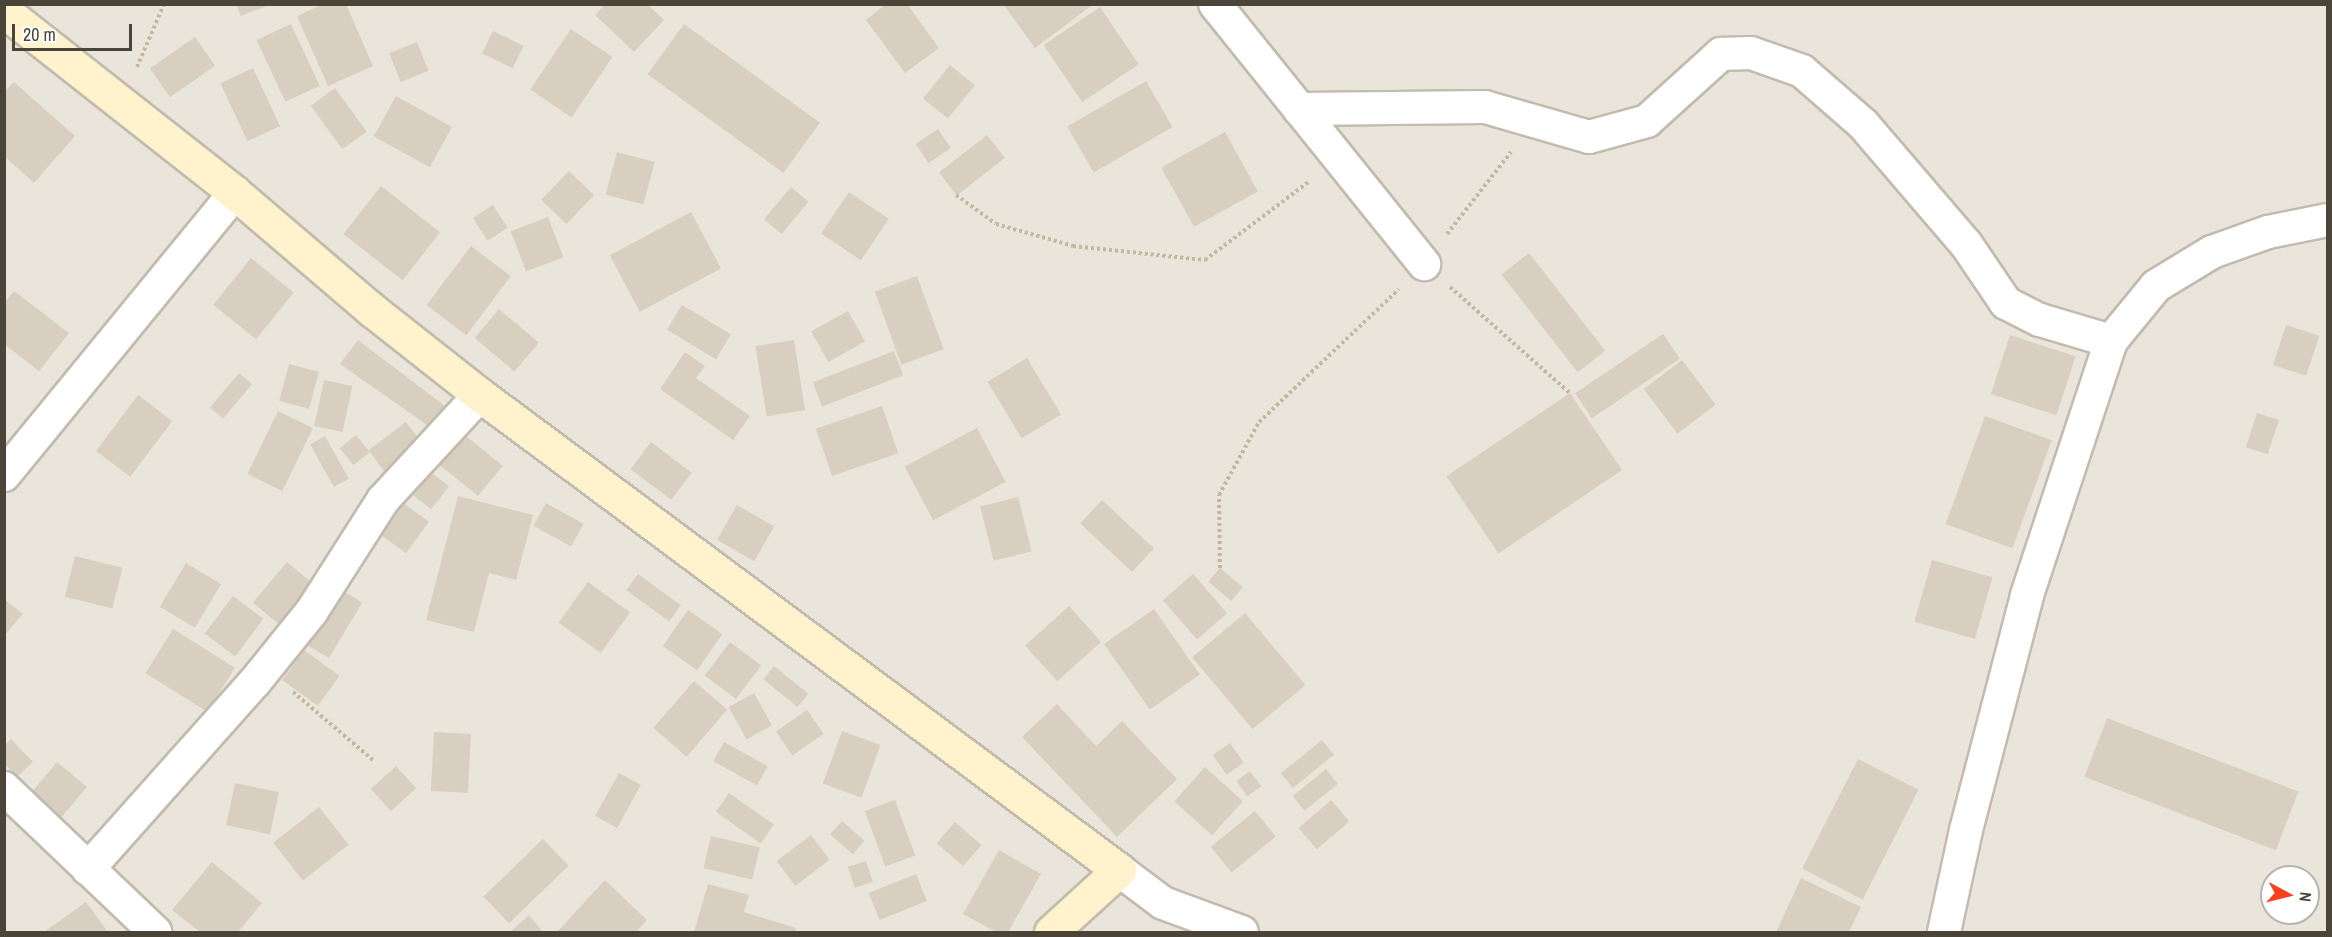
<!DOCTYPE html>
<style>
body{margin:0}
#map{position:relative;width:2332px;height:937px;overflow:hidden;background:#f6f3ec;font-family:"Archivo Narrow",sans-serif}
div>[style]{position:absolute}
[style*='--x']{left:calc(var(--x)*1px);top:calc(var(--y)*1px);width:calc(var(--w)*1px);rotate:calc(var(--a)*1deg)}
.residential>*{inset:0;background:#eae5da}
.building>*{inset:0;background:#d8cfc1;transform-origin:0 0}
.path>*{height:4px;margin-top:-2px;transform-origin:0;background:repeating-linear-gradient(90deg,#c4b79f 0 3px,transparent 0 6px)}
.roads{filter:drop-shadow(2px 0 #c2bbae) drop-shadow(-2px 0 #c2bbae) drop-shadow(0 2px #c2bbae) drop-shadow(0 -2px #c2bbae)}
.street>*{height:32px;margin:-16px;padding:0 16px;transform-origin:16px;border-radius:16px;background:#fff}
.secondary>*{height:33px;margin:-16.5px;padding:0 16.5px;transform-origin:16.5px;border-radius:16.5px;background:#fff3cd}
span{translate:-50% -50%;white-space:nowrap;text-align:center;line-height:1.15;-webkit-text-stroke:6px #fff;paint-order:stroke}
.frame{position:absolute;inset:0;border:6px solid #4b4439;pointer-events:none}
.north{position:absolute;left:2260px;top:865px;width:60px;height:60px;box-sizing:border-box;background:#fff;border:2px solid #b7b4b0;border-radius:50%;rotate:97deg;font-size:16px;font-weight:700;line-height:24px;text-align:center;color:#4b4439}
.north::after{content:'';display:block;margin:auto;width:21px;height:27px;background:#fc3f1d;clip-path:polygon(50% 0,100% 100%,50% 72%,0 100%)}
.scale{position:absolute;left:12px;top:24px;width:120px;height:27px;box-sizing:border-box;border:3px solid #4b4439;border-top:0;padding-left:8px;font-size:18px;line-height:21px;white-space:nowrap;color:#4b4439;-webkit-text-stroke:4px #fff;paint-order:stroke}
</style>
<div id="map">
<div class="residential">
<div style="clip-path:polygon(evenodd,5px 5px,2327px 5px,2327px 932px,5px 932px,5px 5px,2272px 877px,2308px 877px,2308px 913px,2272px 913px,2272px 877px)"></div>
</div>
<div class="building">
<div style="clip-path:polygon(236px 4px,269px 4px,269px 5px,241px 16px)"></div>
<div style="clip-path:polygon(323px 4px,346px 4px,373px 66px,328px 86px,297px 16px)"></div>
<div style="clip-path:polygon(605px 4px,647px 4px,664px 20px,634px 52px,595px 15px)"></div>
<div style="clip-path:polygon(886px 4px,907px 4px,939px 48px,905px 73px,866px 20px)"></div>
<div style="clip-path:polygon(1003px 4px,1094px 4px,1035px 48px)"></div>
<div style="left:1100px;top:7px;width:69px;height:68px;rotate:56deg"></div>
<div style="left:291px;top:24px;width:68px;height:38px;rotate:65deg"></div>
<div style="left:684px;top:24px;width:168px;height:62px;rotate:36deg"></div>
<div style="left:571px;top:29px;width:50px;height:73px;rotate:34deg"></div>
<div style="left:493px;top:31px;width:34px;height:25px;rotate:26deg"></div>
<div style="left:195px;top:37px;width:35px;height:55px;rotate:55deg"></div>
<div style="left:417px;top:42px;width:31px;height:30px;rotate:68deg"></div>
<div style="left:950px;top:65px;width:32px;height:43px;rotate:39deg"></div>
<div style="left:253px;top:68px;width:64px;height:36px;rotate:65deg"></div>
<div style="left:1146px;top:81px;width:53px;height:91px;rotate:60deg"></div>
<div style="clip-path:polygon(14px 82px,75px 136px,34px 183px,4px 156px,4px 92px)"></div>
<div style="left:335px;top:88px;width:54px;height:30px;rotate:54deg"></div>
<div style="left:396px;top:96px;width:64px;height:46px;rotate:29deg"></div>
<div style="left:938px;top:129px;width:23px;height:27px;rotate:56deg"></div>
<div style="left:1225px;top:132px;width:68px;height:73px;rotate:61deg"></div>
<div style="left:987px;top:135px;width:29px;height:61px;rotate:52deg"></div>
<div style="left:617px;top:152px;width:39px;height:44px;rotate:15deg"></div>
<div style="left:569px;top:171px;width:35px;height:40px;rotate:44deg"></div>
<div style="left:381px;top:186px;width:75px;height:61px;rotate:38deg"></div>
<div style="left:791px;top:187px;width:23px;height:42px;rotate:40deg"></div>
<div style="left:849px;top:192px;width:48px;height:50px;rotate:34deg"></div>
<div style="left:493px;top:205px;width:27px;height:24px;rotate:57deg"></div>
<div style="left:691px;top:212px;width:64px;height:92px;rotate:62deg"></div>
<div style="left:548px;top:217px;width:43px;height:40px;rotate:69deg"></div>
<div style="left:471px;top:246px;width:50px;height:74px;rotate:37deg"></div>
<div style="left:1529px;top:253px;width:124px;height:35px;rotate:52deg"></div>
<div style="left:251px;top:258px;width:55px;height:60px;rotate:39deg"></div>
<div style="left:917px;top:276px;width:78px;height:45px;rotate:70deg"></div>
<div style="clip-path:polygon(14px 291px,69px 333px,39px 371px,4px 344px,4px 303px)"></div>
<div style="left:682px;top:305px;width:57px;height:29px;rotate:31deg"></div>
<div style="left:499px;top:309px;width:52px;height:38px;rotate:40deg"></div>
<div style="left:848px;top:311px;width:35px;height:42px;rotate:61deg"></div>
<div style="left:2286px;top:325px;width:35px;height:42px;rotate:18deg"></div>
<div style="left:1663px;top:334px;width:30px;height:106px;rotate:56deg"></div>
<div style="left:2010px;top:335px;width:69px;height:62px;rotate:18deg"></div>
<div style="clip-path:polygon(358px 340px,445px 406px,430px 427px,340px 364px)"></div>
<div style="left:794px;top:340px;width:71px;height:39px;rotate:81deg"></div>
<div style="left:894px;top:351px;width:26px;height:87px;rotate:69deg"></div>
<div style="clip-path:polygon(685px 352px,705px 366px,696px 378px,750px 416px,733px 440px,660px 389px)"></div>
<div style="left:1027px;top:358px;width:66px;height:46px;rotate:59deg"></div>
<div style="left:1682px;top:360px;width:56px;height:48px;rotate:53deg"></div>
<div style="left:289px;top:364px;width:31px;height:38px;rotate:15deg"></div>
<div style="left:239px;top:373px;width:17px;height:45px;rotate:40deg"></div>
<div style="left:324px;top:380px;width:29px;height:47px;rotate:12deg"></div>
<div style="left:1570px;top:393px;width:93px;height:149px;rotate:56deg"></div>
<div style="left:138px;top:395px;width:43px;height:70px;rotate:37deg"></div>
<div style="left:882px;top:406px;width:50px;height:70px;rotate:71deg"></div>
<div style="left:278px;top:411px;width:39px;height:70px;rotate:26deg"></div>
<div style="left:2257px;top:413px;width:23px;height:36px;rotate:18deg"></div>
<div style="left:1985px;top:416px;width:71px;height:115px;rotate:20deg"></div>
<div style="left:406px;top:422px;width:31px;height:47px;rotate:53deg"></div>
<div style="left:456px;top:428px;width:60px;height:39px;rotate:39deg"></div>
<div style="left:977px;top:428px;width:61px;height:82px;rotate:62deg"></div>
<div style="left:356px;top:435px;width:22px;height:21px;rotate:51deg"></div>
<div style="left:325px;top:436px;width:49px;height:17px;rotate:61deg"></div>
<div style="left:651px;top:442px;width:51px;height:34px;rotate:37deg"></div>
<div style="left:423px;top:466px;width:33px;height:29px;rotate:38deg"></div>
<div style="clip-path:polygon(458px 496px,533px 515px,516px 580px,489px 573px,474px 632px,426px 620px)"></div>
<div style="left:1018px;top:497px;width:56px;height:39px;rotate:76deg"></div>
<div style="left:399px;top:500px;width:37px;height:39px;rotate:36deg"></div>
<div style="left:1102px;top:500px;width:71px;height:32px;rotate:43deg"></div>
<div style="left:546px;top:503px;width:43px;height:26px;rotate:29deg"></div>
<div style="left:737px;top:505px;width:43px;height:40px;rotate:30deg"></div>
<div style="left:75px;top:556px;width:49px;height:42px;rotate:14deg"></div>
<div style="left:1932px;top:560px;width:63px;height:64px;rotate:16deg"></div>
<div style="left:287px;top:562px;width:42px;height:53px;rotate:40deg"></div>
<div style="left:186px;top:563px;width:41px;height:51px;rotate:31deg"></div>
<div style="left:1220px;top:568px;width:30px;height:18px;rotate:40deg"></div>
<div style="left:638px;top:574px;width:53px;height:20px;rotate:36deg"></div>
<div style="left:1193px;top:574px;width:52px;height:40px;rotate:49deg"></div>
<div style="left:588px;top:582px;width:52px;height:50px;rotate:36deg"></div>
<div style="left:340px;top:589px;width:26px;height:65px;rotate:31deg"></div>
<div style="left:233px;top:596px;width:38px;height:47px;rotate:37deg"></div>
<div style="clip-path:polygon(4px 599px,23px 614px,4px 636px)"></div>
<div style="left:1069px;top:606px;width:48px;height:59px;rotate:48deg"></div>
<div style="left:1154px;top:609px;width:80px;height:61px;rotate:55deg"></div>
<div style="left:688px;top:610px;width:42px;height:44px;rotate:35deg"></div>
<div style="left:1245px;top:613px;width:94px;height:69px;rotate:50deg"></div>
<div style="left:173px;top:629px;width:73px;height:52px;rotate:32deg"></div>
<div style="left:730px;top:642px;width:39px;height:42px;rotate:37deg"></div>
<div style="left:304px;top:650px;width:44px;height:37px;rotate:36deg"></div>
<div style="left:774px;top:666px;width:44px;height:17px;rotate:39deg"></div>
<div style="left:694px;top:681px;width:44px;height:62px;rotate:41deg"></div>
<div style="left:754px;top:693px;width:37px;height:29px;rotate:61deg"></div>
<div style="clip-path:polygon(1057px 704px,1096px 746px,1122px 721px,1177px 779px,1117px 837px,1022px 737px)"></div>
<div style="left:807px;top:710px;width:29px;height:38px;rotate:55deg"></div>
<div style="left:2107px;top:718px;width:205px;height:63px;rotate:21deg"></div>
<div style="left:842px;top:731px;width:41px;height:56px;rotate:20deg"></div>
<div style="left:434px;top:732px;width:37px;height:59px;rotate:3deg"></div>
<div style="clip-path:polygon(11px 739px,33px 762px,17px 777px,4px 763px,4px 746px)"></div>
<div style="left:1322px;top:740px;width:19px;height:53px;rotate:51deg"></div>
<div style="left:724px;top:742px;width:50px;height:22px;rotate:29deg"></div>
<div style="left:1230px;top:743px;width:24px;height:21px;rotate:55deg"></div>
<div style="left:1858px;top:759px;width:68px;height:123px;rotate:27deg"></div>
<div style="left:57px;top:762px;width:39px;height:45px;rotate:40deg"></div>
<div style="left:396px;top:766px;width:30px;height:34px;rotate:48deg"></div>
<div style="left:1205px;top:767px;width:51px;height:46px;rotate:42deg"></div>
<div style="left:1326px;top:769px;width:19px;height:43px;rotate:51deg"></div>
<div style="left:1250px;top:771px;width:19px;height:17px;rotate:54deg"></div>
<div style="left:619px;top:773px;width:25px;height:49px;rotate:29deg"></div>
<div style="left:235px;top:783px;width:45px;height:43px;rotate:12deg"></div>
<div style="left:729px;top:793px;width:55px;height:23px;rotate:35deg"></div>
<div style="left:895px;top:800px;width:59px;height:32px;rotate:70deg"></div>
<div style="left:1331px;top:800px;width:28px;height:43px;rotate:49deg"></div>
<div style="left:319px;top:807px;width:48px;height:58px;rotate:52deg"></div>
<div style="left:1255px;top:811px;width:33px;height:57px;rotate:51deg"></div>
<div style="left:842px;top:821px;width:30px;height:18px;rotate:41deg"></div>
<div style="left:955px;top:822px;width:35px;height:28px;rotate:41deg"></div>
<div style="left:811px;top:835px;width:31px;height:43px;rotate:53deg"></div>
<div style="left:711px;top:836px;width:50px;height:33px;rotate:13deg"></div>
<div style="left:543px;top:839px;width:37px;height:83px;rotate:46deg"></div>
<div style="clip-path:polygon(999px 850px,1041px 874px,1008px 932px,996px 932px,963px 914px)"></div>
<div style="left:866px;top:861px;width:22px;height:19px;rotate:72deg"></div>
<div style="clip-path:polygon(212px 862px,262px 903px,238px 932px,200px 932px,172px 910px)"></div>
<div style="left:916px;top:874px;width:29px;height:51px;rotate:68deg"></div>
<div style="clip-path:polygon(1801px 878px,1861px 907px,1849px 932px,1776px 932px)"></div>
<div style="clip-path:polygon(605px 880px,647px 920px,636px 932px,557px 932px)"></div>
<div style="clip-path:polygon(708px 884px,749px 895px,744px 912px,796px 928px,795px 932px,694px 932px)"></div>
<div style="clip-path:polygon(86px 902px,108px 932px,44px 932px)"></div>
<div style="clip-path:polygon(529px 915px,543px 932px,512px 932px,511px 931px)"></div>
</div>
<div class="path">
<div style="--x:137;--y:67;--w:69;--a:-66.8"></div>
<div style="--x:956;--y:195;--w:49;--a:35.9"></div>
<div style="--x:996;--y:224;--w:80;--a:15.9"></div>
<div style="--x:1073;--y:246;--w:133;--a:6.1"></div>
<div style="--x:1205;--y:260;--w:131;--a:-37"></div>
<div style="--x:1447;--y:234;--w:104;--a:-52"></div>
<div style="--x:1450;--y:287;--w:160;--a:41.5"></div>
<div style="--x:1220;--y:568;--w:73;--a:-90.8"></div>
<div style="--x:1219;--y:495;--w:83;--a:-61.3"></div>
<div style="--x:1259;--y:422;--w:193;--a:-43.5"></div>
<div style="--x:293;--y:692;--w:105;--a:40.4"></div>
</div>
<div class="roads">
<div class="street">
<div style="--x:1215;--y:4;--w:334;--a:51.2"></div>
<div style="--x:1299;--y:109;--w:186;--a:-0.6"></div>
<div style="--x:1485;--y:107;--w:108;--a:16.1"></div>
<div style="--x:1589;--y:137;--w:60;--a:-15.4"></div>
<div style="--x:1647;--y:121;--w:100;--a:-42.2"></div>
<div style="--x:1721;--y:54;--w:30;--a:-2"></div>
<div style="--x:1751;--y:53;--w:54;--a:19.4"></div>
<div style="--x:1802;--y:71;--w:81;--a:41"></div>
<div style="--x:1863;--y:124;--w:158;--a:49.4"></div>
<div style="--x:1966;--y:244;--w:71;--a:55.9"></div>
<div style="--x:2006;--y:303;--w:38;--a:27"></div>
<div style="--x:2040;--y:320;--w:74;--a:16.5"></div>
<div style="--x:4;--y:475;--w:365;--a:-50.7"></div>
<div style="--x:4;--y:788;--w:209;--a:43.6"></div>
<div style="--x:88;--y:869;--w:249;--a:-48.3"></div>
<div style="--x:254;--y:683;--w:92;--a:-51.1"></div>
<div style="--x:312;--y:611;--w:132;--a:-57.4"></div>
<div style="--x:383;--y:500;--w:143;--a:-47.3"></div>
<div style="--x:1119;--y:870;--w:55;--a:36.9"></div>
<div style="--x:1163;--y:903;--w:84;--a:20.2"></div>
<div style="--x:1944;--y:932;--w:104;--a:-77.8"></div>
<div style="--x:1966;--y:830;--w:243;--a:-75.4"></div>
<div style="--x:2027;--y:595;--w:268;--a:-71.7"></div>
<div style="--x:2111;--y:341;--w:71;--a:-50.7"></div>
<div style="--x:2156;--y:286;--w:66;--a:-31.3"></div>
<div style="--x:2212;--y:252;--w:59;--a:-19.7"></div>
<div style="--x:2268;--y:232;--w:61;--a:-11.3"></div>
</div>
<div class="secondary">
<div style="--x:4;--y:11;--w:294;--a:38.2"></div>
<div style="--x:235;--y:193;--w:180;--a:40.5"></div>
<div style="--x:372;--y:310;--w:137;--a:38.2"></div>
<div style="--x:480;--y:395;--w:796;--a:36.63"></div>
<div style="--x:1119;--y:870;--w:92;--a:137.6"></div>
</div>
</div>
<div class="frame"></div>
<div class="north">N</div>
<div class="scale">20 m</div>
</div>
